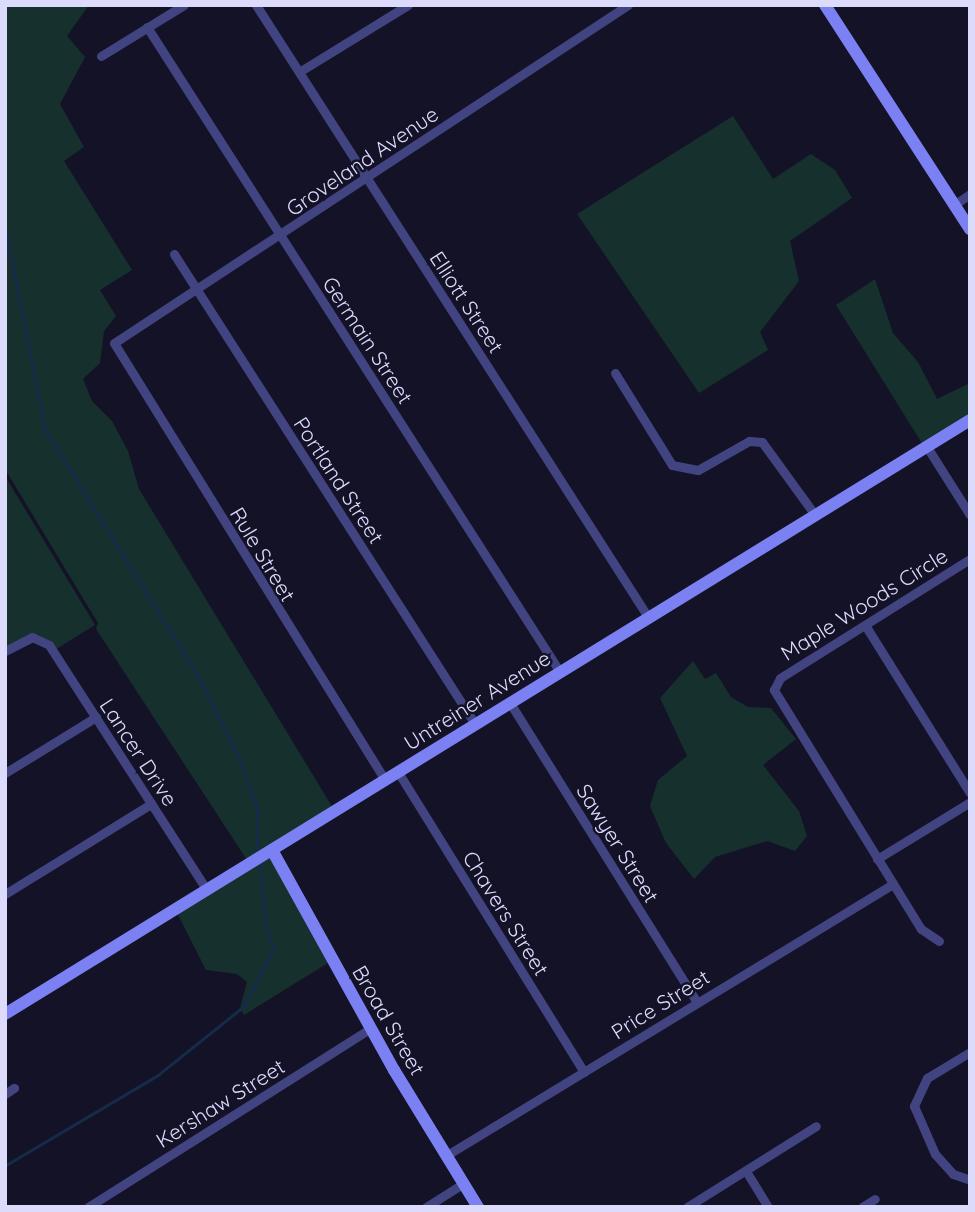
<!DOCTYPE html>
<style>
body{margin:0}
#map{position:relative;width:975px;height:1212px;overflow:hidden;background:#141227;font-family:Quicksand,sans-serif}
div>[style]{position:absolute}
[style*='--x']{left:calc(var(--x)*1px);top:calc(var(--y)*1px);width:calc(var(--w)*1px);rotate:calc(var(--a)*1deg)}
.green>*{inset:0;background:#16302d}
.stream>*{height:2.5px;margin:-1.25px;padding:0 1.25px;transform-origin:1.25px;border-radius:1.25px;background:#142c49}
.street>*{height:9px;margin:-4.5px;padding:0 4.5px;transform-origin:4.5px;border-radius:4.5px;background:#424481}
.secondary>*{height:12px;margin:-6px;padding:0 6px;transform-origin:6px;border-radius:6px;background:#7b81f3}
span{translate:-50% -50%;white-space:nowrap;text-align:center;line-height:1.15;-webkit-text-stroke:5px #141227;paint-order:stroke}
.street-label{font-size:21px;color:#dcdbfc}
.frame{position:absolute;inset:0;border:7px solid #dcdbfc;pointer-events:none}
</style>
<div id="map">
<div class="green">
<div style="clip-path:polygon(5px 5px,89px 5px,67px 36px,85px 57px,60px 104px,84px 147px,64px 161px,132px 270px,100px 290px,116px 316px,104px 331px,100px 363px,83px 379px,92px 401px,112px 421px,128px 451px,139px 489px,333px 808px,247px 860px,96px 629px,98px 623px,5px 469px)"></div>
<div style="clip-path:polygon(733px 116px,773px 179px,811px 154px,835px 170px,852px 198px,790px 241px,799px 281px,760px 332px,768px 350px,699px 393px,577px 214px)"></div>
<div style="clip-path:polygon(875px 279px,893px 333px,918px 362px,937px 399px,970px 383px,970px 416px,923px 445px,836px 305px)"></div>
<div style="clip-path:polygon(5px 476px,95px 625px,53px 651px,38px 638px,5px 651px)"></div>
<div style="clip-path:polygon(693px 661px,705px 679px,716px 673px,731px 697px,748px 707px,771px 708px,796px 739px,763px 765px,799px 811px,807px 836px,795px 851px,767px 841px,715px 857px,694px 879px,666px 843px,650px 806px,658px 780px,687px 756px,660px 698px)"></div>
<div style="clip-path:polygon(270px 856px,328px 963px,244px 1015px,240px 1008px,247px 982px,237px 974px,206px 970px,177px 913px)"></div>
</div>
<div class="stream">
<div style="--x:5;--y:223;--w:210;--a:79"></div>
<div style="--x:45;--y:429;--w:291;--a:58.2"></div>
<div style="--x:198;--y:676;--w:88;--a:62.9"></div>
<div style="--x:238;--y:754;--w:59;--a:70"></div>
<div style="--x:258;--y:809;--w:42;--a:91.4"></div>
<div style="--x:6;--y:1165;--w:177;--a:-30.6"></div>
<div style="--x:158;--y:1075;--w:109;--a:-38.7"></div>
<div style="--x:243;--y:1007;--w:66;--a:-61.9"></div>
<div style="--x:274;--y:949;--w:23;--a:-110"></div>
<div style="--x:266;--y:927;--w:63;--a:-95.4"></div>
</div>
<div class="street">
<div style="--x:256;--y:5;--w:727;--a:57.36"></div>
<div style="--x:147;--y:27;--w:766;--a:57.37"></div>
<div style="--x:101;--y:56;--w:97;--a:-31.6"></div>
<div style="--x:299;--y:72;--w:128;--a:-31.6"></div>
<div style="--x:954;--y:205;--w:19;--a:-35"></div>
<div style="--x:174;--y:254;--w:558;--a:57.36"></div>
<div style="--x:615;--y:373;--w:108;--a:58.2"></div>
<div style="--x:672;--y:465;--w:26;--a:11"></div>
<div style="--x:698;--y:470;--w:59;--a:-29.6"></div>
<div style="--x:749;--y:441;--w:13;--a:4"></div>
<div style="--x:762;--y:442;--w:90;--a:54"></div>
<div style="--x:927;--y:447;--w:80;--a:57.7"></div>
<div style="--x:865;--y:625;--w:198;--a:58"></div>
<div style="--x:5;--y:651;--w:30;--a:-27"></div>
<div style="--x:32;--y:637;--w:19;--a:25"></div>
<div style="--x:49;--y:645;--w:292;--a:57.2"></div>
<div style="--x:510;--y:703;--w:353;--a:58"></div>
<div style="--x:398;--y:772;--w:353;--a:58.2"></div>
<div style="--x:5;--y:773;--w:107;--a:-31.6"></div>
<div style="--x:385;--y:780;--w:514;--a:-121.8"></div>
<div style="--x:114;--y:343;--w:615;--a:-33.33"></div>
<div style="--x:877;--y:859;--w:109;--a:-31.5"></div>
<div style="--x:5;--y:894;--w:172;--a:-31.7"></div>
<div style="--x:939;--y:941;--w:22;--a:-146"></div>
<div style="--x:921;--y:929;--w:281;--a:-121.6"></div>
<div style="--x:774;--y:690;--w:13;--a:-63"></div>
<div style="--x:780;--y:678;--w:224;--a:-32.1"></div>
<div style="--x:970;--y:1052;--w:50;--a:148.8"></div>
<div style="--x:927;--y:1078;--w:31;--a:115"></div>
<div style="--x:914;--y:1106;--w:52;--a:66.4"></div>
<div style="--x:935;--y:1154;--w:27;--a:48"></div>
<div style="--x:953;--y:1174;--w:18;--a:19"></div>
<div style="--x:5;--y:1094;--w:11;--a:-34"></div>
<div style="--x:447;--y:1155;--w:522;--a:-31.28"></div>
<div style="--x:746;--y:1171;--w:42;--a:58.6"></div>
<div style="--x:88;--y:1207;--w:333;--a:-32.3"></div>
<div style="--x:426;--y:1207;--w:45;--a:-32.3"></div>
<div style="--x:687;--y:1207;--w:152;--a:-32.1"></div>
<div style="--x:862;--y:1207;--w:15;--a:-32"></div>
</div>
<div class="secondary">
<div style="--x:825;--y:5;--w:267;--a:57.1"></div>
<div style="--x:272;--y:850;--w:252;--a:61"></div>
<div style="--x:394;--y:1070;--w:161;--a:58.5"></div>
<div style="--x:5;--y:1014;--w:1133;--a:-31.61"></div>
</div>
<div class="street-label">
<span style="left:362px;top:161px;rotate:-34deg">Groveland Avenue</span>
<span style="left:467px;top:302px;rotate:57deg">Elliott Street</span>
<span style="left:368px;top:340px;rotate:57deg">Germain Street</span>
<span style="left:339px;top:480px;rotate:57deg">Portland Street</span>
<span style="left:263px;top:554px;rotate:59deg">Rule Street</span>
<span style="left:864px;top:604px;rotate:-32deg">Maple Woods Circle</span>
<span style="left:477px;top:700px;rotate:-32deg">Untreiner Avenue</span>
<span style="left:139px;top:752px;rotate:57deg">Lancer Drive</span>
<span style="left:618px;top:843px;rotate:58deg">Sawyer Street</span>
<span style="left:506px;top:913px;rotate:58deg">Chavers Street</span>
<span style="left:660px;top:1004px;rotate:-32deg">Price Street</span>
<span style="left:389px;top:1020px;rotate:60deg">Broad Street</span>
<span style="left:220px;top:1103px;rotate:-32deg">Kershaw Street</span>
</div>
<div class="frame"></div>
</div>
